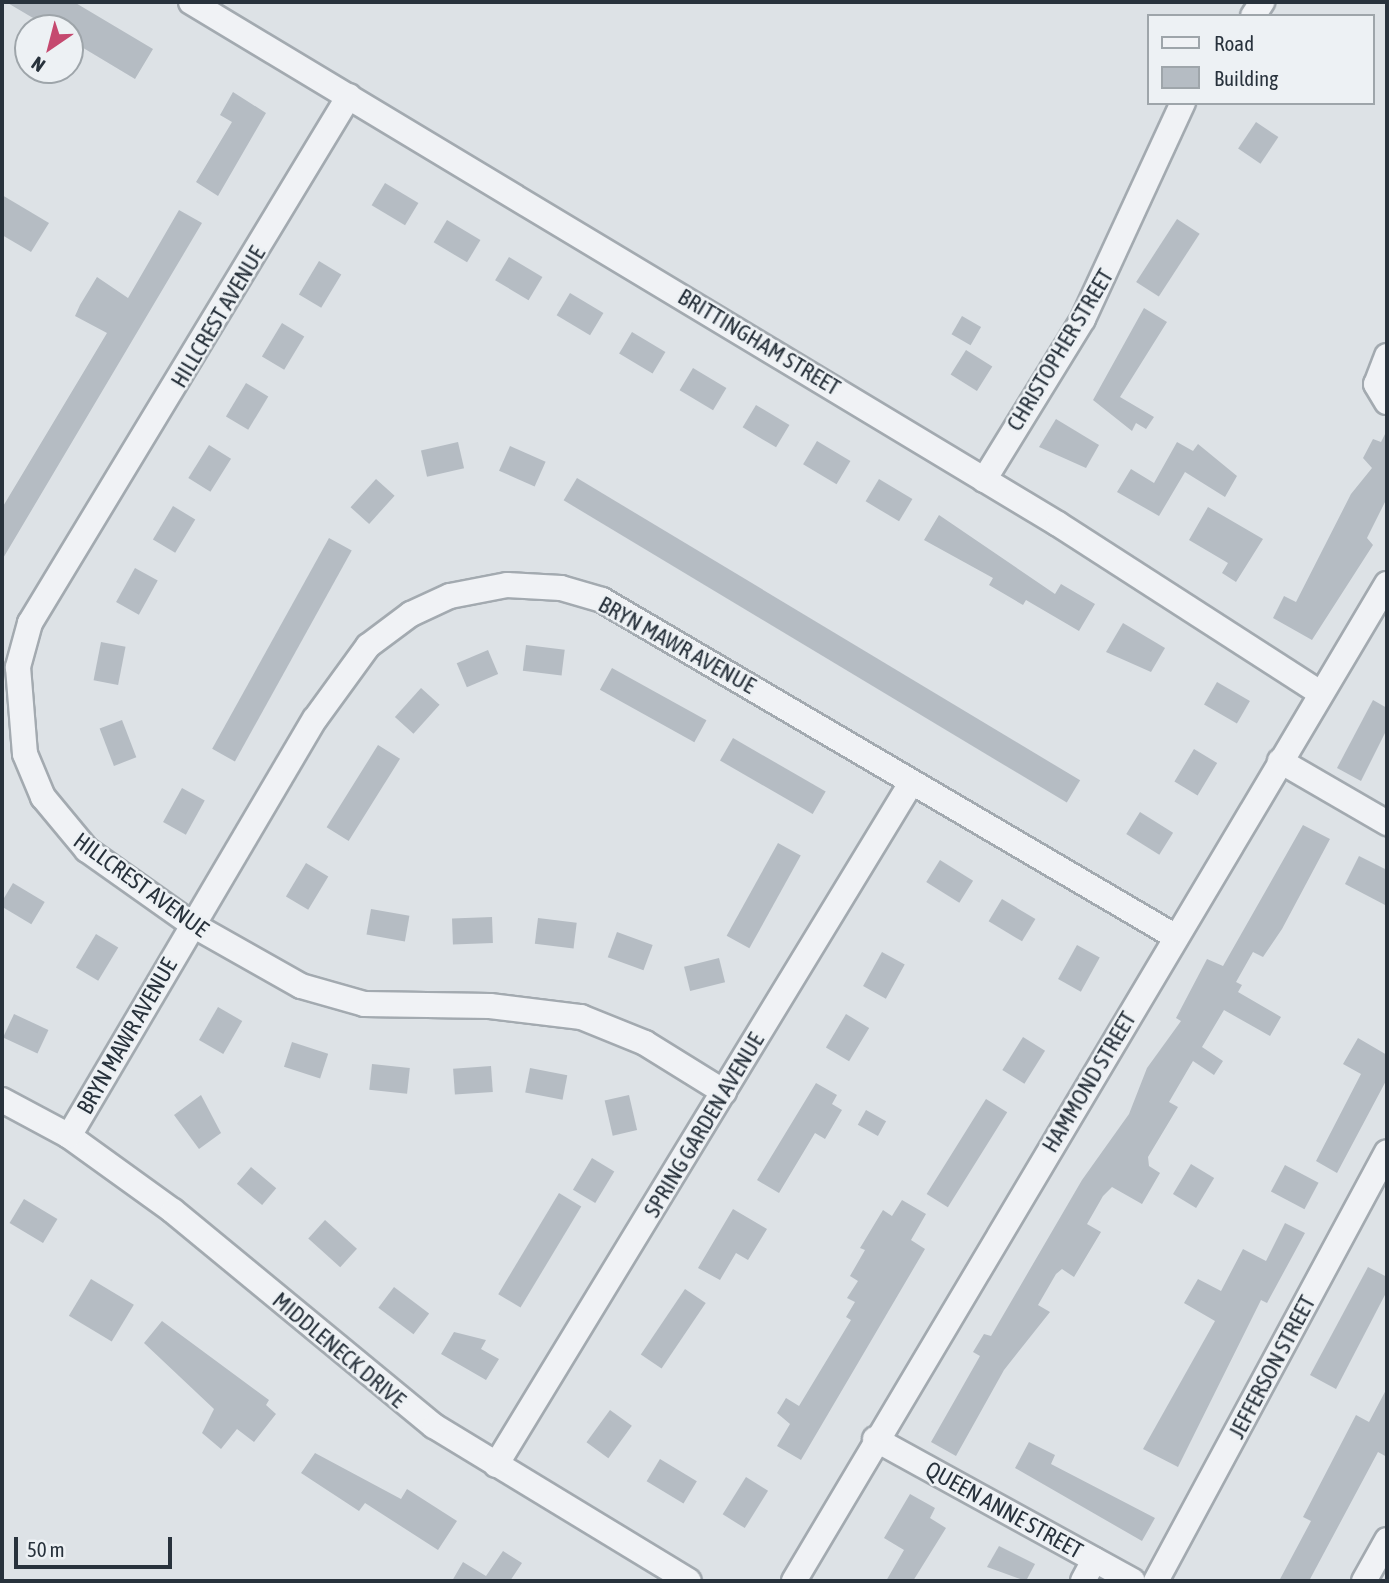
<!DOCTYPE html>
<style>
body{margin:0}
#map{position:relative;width:1389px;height:1583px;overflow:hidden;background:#dde2e6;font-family:"Asap Condensed",sans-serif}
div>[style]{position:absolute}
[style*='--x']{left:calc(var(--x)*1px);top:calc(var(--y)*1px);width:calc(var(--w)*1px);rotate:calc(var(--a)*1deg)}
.building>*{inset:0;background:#b5bcc3;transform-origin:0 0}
.roads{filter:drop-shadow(2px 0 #a3aab0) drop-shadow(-2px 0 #a3aab0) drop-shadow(0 2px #a3aab0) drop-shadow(0 -2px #a3aab0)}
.minor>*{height:24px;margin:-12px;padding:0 12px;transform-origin:12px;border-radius:12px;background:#f0f2f5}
span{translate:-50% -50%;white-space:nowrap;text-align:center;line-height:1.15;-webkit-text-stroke:5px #edf1f4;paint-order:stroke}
.street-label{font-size:23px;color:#28323c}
.frame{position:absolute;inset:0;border:4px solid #28323c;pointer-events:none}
.legend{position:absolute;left:1147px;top:14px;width:228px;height:91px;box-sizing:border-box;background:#edf1f4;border:2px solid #9ea5aa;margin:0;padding:9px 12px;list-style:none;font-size:21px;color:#28323c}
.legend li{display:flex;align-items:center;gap:14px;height:35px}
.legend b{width:35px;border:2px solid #9ea5aa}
.north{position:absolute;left:14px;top:14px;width:70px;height:70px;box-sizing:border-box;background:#edf1f4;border:2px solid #9ea5aa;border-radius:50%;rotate:215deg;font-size:19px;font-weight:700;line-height:28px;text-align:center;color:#28323c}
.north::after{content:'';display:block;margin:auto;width:24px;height:32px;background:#c5496f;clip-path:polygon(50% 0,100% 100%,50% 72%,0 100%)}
.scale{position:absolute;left:14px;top:1537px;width:158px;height:32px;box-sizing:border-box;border:4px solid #28323c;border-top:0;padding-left:9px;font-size:21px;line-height:24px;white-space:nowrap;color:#28323c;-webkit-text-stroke:5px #edf1f4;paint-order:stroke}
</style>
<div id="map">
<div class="building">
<div style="clip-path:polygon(6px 2px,74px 2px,153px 49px,135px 79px,70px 40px,70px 28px,50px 28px)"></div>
<div style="clip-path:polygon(233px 92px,266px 113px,218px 196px,196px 182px,232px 122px,220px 115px)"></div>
<div style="left:1256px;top:122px;width:27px;height:32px;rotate:34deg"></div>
<div style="left:385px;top:183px;width:39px;height:26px;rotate:31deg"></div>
<div style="clip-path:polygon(2px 195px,49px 223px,31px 252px,2px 235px)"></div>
<div style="clip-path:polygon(179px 210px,202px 223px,2px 560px,2px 508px,107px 333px,75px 316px,80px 305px,97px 277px,128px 298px)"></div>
<div style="left:1177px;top:219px;width:27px;height:75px;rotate:33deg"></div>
<div style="left:447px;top:220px;width:39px;height:26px;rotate:31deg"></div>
<div style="left:509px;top:257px;width:39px;height:27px;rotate:31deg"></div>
<div style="left:319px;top:261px;width:26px;height:39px;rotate:31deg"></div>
<div style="left:570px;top:293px;width:39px;height:26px;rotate:31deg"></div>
<div style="clip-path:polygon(1144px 308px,1167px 322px,1120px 397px,1154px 417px,1146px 429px,1136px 423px,1132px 431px,1093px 400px)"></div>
<div style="left:962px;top:316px;width:22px;height:21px;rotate:30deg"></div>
<div style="left:282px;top:323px;width:26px;height:39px;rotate:31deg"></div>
<div style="left:632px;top:332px;width:39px;height:25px;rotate:31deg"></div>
<div style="left:966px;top:350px;width:31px;height:29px;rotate:32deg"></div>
<div style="left:693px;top:368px;width:39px;height:26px;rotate:31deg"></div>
<div style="left:246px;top:383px;width:26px;height:39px;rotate:31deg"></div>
<div style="left:756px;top:405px;width:39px;height:26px;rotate:31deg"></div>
<div style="clip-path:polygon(1056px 419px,1099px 445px,1086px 468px,1039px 447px)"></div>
<div style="clip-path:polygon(1387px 430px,1387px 498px,1367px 538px,1373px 545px,1312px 640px,1273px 618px,1284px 596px,1296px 602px,1351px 494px,1372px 468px,1363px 458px,1373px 439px,1381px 442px)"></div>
<div style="left:817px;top:441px;width:39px;height:27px;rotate:31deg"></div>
<div style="left:458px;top:442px;width:27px;height:38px;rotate:77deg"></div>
<div style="clip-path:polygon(1177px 442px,1193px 451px,1198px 444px,1237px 476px,1225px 497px,1185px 472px,1159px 516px,1117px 492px,1131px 469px,1154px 483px)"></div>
<div style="left:209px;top:445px;width:26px;height:39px;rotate:32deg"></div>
<div style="left:510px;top:446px;width:39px;height:27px;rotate:24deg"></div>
<div style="left:577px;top:478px;width:587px;height:26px;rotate:31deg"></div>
<div style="left:376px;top:479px;width:25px;height:38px;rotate:42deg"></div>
<div style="left:879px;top:479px;width:39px;height:26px;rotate:31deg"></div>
<div style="left:173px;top:506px;width:26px;height:39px;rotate:31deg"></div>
<div style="clip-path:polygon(1208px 507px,1263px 539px,1236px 582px,1222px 573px,1228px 563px,1189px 540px)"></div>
<div style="clip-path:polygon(939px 515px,1055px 594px,1061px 584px,1095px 604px,1079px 631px,1026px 600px,1023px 605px,989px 585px,993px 578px,924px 540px)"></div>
<div style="left:329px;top:538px;width:26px;height:241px;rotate:29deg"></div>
<div style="left:135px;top:568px;width:26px;height:39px;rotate:29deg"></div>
<div style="clip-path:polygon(1123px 623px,1165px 648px,1151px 672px,1106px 652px)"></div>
<div style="left:101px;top:642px;width:25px;height:39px;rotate:11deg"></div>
<div style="left:526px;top:645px;width:39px;height:26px;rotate:7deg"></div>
<div style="left:488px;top:650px;width:26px;height:34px;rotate:67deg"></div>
<div style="left:612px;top:668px;width:108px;height:25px;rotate:29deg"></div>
<div style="left:1217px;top:682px;width:38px;height:26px;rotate:30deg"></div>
<div style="left:421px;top:688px;width:25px;height:39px;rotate:42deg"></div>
<div style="clip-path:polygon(1373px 700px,1387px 708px,1387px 729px,1361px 781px,1337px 768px)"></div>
<div style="left:122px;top:720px;width:40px;height:24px;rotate:69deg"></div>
<div style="left:733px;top:738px;width:107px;height:26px;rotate:30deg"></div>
<div style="left:378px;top:745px;width:26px;height:97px;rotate:32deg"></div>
<div style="left:1194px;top:749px;width:27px;height:38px;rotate:31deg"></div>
<div style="left:182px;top:788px;width:26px;height:39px;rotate:29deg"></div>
<div style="left:1140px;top:812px;width:39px;height:26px;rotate:32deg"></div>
<div style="clip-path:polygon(1303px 825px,1330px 839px,1282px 929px,1263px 957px,1253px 952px,1236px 982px,1242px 985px,1238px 992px,1281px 1017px,1270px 1036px,1224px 1010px,1202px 1047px,1223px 1061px,1214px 1075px,1193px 1061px,1169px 1102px,1178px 1107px,1148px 1157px,1149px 1166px,1160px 1173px,1142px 1204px,1112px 1187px,1103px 1196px,1087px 1224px,1101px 1232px,1074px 1277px,1062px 1269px,1056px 1274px,1038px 1305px,1050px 1312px,1004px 1370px,956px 1456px,931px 1442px,980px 1356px,973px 1352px,984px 1334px,991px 1336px,1082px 1180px,1129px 1114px,1147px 1068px,1181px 1021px,1176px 1018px,1207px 959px,1223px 966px)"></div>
<div style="left:778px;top:843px;width:26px;height:106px;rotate:29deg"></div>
<div style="clip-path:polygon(1359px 856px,1387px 870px,1387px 906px,1345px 884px)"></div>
<div style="left:940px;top:860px;width:39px;height:26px;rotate:32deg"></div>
<div style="left:306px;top:863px;width:26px;height:39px;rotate:31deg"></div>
<div style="left:13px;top:883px;width:37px;height:26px;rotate:31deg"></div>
<div style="left:1002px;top:899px;width:39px;height:26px;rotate:31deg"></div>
<div style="left:371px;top:909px;width:39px;height:26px;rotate:10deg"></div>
<div style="left:492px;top:917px;width:26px;height:40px;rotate:88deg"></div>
<div style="left:538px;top:918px;width:39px;height:26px;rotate:7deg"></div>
<div style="left:617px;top:932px;width:38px;height:27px;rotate:20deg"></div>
<div style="left:96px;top:934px;width:26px;height:39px;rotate:31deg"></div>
<div style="left:1077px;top:945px;width:26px;height:39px;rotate:29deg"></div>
<div style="left:882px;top:952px;width:26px;height:39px;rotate:29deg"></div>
<div style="left:719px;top:958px;width:25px;height:36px;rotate:76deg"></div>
<div style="left:218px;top:1007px;width:28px;height:38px;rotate:30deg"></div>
<div style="left:14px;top:1014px;width:38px;height:26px;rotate:25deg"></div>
<div style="left:846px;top:1014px;width:27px;height:39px;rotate:31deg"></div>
<div style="left:1023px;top:1037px;width:26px;height:39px;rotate:32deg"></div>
<div style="clip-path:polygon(1358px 1038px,1387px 1055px,1387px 1079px,1337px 1173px,1316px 1161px,1361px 1074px,1343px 1064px)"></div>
<div style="left:292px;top:1042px;width:38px;height:26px;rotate:18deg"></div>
<div style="left:372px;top:1064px;width:38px;height:26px;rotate:6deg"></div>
<div style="left:491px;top:1066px;width:26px;height:38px;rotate:86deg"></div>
<div style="left:530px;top:1068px;width:38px;height:25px;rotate:11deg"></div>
<div style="clip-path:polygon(816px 1083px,837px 1095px,832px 1104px,842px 1110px,825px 1139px,815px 1133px,779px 1193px,757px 1180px)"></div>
<div style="clip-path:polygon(201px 1095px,221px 1133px,199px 1149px,174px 1115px)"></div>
<div style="left:629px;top:1095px;width:36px;height:25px;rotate:77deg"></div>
<div style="left:986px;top:1099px;width:25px;height:112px;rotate:32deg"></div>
<div style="left:866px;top:1110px;width:23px;height:17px;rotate:29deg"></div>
<div style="left:592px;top:1158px;width:26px;height:37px;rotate:31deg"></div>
<div style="left:1191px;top:1164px;width:27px;height:35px;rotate:31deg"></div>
<div style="left:1285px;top:1165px;width:38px;height:30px;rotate:28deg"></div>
<div style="left:251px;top:1167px;width:33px;height:22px;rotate:40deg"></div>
<div style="left:559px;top:1193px;width:26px;height:118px;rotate:31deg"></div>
<div style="left:24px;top:1199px;width:39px;height:28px;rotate:31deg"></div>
<div style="clip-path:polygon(902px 1200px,926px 1214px,911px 1240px,925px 1249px,801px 1460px,777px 1446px,790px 1424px,777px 1413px,786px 1398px,799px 1406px,851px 1320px,846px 1317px,855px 1302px,847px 1298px,858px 1281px,850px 1276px,865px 1250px,860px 1248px,883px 1210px,892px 1216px)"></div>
<div style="clip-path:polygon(733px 1209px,767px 1229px,748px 1260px,736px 1253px,720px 1280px,698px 1268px)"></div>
<div style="left:325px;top:1220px;width:43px;height:25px;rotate:42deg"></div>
<div style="clip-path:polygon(1285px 1223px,1305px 1233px,1267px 1303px,1261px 1300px,1178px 1467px,1143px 1449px,1215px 1321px,1184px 1303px,1198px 1279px,1221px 1291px,1243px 1249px,1266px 1261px)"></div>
<div style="clip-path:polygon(1368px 1267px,1387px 1277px,1387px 1291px,1336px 1389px,1310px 1375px)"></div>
<div style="left:91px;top:1279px;width:50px;height:43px;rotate:31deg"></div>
<div style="left:394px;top:1287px;width:44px;height:26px;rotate:37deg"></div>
<div style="left:685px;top:1289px;width:25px;height:79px;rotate:34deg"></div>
<div style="clip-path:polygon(162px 1321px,269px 1400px,266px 1405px,276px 1414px,254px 1442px,237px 1429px,221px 1449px,202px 1433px,214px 1409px,144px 1343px)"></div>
<div style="clip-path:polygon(454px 1332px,486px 1340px,481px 1349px,499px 1359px,486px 1380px,441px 1354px)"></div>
<div style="clip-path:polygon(1387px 1388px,1387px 1457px,1378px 1452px,1309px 1581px,1279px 1581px,1311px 1521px,1303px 1517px,1356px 1415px,1369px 1422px)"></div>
<div style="left:610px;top:1410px;width:27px;height:40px;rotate:36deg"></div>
<div style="clip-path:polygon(1029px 1442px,1055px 1455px,1051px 1464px,1155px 1518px,1142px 1541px,1015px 1468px)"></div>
<div style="clip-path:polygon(315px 1453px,401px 1499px,407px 1489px,457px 1521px,438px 1550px,365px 1503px,359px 1511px,301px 1473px)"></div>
<div style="left:660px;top:1459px;width:43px;height:26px;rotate:31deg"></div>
<div style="left:746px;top:1477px;width:26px;height:44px;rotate:32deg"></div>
<div style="clip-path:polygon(910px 1494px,935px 1508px,930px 1518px,946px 1528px,913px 1581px,886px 1581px,904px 1550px,884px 1538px)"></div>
<div style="clip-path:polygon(999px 1546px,1035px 1564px,1026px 1581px,987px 1567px)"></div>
<div style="clip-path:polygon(503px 1551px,522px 1563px,510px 1581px,452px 1581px,463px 1562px,486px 1576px)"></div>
</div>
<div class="roads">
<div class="minor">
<div style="--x:191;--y:2;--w:1012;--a:31.05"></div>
<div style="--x:1058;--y:524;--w:312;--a:32.8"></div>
<div style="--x:1253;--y:16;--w:17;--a:-57"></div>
<div style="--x:349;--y:96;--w:616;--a:121.19"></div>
<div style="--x:30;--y:623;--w:46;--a:105.3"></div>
<div style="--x:18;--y:667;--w:87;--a:85.4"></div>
<div style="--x:25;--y:754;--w:47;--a:67.3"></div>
<div style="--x:43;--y:797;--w:69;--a:50.3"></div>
<div style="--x:87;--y:850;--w:130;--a:35.3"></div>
<div style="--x:193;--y:925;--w:124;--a:29.5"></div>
<div style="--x:301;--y:986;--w:66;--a:15.9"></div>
<div style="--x:364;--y:1004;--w:126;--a:0.9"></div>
<div style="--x:490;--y:1006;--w:92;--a:6.9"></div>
<div style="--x:581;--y:1017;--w:69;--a:22.1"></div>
<div style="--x:645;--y:1043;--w:93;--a:31.8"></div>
<div style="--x:1387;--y:356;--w:30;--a:111"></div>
<div style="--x:1376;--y:384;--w:21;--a:59"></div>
<div style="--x:984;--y:480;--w:189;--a:-58.4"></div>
<div style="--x:1083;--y:319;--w:238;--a:-65.2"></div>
<div style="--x:1280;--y:761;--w:124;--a:30.1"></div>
<div style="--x:2;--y:1100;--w:76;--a:28.2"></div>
<div style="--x:69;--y:1136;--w:128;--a:35.8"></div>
<div style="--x:173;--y:1211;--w:338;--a:39.5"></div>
<div style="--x:434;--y:1426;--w:298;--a:31.3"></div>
<div style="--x:69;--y:1136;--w:484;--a:-59.5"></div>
<div style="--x:315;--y:719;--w:90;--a:-54"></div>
<div style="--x:368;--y:646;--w:54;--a:-36.7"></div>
<div style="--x:411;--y:614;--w:43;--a:-24.8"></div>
<div style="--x:450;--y:596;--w:58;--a:-10.9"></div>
<div style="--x:507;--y:585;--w:54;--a:3.2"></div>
<div style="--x:561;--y:588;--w:43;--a:16.3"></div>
<div style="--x:602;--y:600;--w:666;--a:30.42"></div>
<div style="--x:875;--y:1439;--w:294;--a:28.8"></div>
<div style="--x:496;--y:1465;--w:796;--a:-58.67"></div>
<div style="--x:794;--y:1581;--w:1160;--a:-59.26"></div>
<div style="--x:1083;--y:1581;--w:24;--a:-62"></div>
<div style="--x:1156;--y:1581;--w:487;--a:-61.7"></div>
<div style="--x:1364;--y:1581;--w:47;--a:-60.7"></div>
</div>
</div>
<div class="street-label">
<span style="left:218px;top:317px;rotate:-59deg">HILLCREST AVENUE</span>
<span style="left:759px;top:342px;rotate:31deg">BRITTINGHAM STREET</span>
<span style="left:1060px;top:350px;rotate:-59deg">CHRISTOPHER STREET</span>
<span style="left:677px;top:645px;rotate:29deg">BRYN MAWR AVENUE</span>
<span style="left:141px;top:885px;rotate:36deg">HILLCREST AVENUE</span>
<span style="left:127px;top:1036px;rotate:-60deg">BRYN MAWR AVENUE</span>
<span style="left:1089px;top:1082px;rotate:-59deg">HAMMOND STREET</span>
<span style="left:704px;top:1125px;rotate:-59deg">SPRING GARDEN AVENUE</span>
<span style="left:339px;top:1350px;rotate:40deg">MIDDLENECK DRIVE</span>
<span style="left:1272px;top:1367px;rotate:-62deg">JEFFERSON STREET</span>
<span style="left:1004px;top:1510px;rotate:29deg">QUEEN ANNE STREET</span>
</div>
<div class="frame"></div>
<ul class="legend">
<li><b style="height:9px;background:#f0f2f5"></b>Road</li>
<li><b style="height:19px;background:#b5bcc3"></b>Building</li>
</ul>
<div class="north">N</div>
<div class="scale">50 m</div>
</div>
